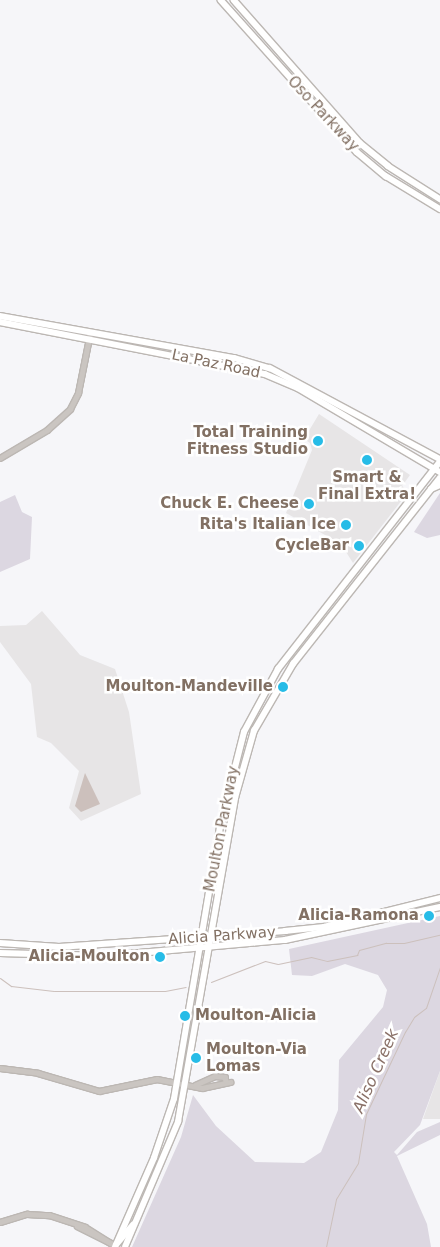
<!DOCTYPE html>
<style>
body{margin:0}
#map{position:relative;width:440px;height:1247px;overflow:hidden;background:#f6f6f9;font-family:"DejaVu Sans",sans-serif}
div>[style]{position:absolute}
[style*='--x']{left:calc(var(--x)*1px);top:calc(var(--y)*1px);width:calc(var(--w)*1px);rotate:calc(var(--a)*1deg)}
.built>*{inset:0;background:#e7e5e6}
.green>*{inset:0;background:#dcd7e1}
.water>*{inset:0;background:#ccc0bc}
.stream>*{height:1px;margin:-0.5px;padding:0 0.5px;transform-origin:0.5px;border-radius:0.5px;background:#ccc0bc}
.roads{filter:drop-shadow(1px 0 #bcb7b3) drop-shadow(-1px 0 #bcb7b3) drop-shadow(0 1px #bcb7b3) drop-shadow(0 -1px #bcb7b3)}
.minor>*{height:4.5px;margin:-2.25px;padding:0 2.25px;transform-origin:2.25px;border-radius:2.25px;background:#cac5c1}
.major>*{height:5.5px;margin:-2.75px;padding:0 2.75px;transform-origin:2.75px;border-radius:2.75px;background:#fff}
.dots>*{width:14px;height:14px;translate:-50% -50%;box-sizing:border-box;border:2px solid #fff;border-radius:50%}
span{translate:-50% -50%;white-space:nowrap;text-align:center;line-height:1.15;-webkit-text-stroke:5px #fff;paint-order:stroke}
.street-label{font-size:15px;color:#827063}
.poi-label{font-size:15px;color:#827063;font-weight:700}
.right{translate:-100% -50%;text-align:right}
.left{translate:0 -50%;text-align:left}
.water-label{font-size:16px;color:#8a7168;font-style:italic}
</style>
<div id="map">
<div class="built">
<div style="clip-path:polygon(319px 414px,410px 475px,402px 486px,409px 491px,353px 563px,341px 544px,286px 513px,312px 450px,310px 443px,304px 439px)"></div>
<div style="clip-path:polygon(42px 611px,80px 655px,115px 669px,129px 712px,141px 794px,81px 821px,69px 808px,79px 771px,51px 743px,37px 737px,31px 684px,0 642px,0 626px,26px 625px)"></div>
<div style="clip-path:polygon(440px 1071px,440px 1119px,423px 1119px)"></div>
</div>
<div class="green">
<div style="clip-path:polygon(440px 493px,440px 535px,427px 538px,414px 532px)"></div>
<div style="clip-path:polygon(15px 495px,22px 512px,32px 517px,30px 559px,0 572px,0 502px)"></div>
<div style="clip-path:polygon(440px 916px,440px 1071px,420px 1125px,394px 1152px,397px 1155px,417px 1132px,440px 1122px,440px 1135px,397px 1156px,427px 1224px,431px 1247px,132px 1247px,181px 1137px,193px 1095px,216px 1126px,255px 1162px,304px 1163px,321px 1152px,338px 1110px,339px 1060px,383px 1007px,387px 990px,378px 975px,345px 964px,312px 976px,292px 975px,289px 949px)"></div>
</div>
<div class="water">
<div style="clip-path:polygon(85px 773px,100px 804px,81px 812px,75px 806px)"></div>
</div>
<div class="stream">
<div style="--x:0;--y:978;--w:14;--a:36"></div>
<div style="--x:11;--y:986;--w:43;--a:6.6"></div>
<div style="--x:54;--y:991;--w:111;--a:0"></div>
<div style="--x:165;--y:991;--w:21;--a:-11"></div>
<div style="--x:211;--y:982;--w:58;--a:-21.3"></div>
<div style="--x:265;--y:961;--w:13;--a:13"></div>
<div style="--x:278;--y:964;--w:34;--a:-12"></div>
<div style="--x:311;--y:957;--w:16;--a:14"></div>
<div style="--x:327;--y:961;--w:31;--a:-11"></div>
<div style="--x:357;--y:955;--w:5;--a:-68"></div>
<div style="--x:359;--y:950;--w:28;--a:-15"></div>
<div style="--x:386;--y:943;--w:18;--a:0"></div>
<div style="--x:404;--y:943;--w:37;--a:-13"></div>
<div style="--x:326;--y:1247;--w:49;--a:-78.2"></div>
<div style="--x:336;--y:1199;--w:42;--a:-58.6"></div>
<div style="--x:358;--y:1163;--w:50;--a:-80.7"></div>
<div style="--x:366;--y:1114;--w:91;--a:-64.6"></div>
<div style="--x:405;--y:1032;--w:17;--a:-59"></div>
<div style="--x:414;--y:1017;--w:15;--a:-37"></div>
<div style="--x:426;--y:1008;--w:43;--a:-71.1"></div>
</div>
<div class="roads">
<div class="minor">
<div style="--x:0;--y:458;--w:55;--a:-30.8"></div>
<div style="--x:47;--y:430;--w:31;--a:-42"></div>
<div style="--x:70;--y:409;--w:18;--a:-63"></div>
<div style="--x:78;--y:393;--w:61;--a:-78.7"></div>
<div style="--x:0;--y:1068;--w:38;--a:7"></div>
<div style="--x:38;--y:1073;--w:64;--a:16.4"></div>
<div style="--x:99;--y:1091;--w:59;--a:-11.7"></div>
<div style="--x:157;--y:1079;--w:46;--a:11.3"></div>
<div style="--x:202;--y:1088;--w:29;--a:-12"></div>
<div style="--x:195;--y:1085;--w:22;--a:-24"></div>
<div style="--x:215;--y:1076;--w:10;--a:6"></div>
<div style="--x:225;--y:1077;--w:4;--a:76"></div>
<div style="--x:0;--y:1222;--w:28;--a:-17"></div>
<div style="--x:27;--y:1214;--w:22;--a:3"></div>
<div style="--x:49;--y:1215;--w:38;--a:18"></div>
<div style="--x:85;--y:1227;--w:36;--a:32"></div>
<div style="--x:77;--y:1226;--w:42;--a:26.6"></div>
</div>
<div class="major">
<div style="--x:221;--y:0;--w:204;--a:48.2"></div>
<div style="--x:357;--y:152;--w:38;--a:40"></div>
<div style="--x:386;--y:176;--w:63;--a:31.4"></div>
<div style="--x:234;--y:0;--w:191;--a:48.6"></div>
<div style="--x:360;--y:143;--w:36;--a:39"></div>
<div style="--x:388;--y:166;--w:62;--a:32.4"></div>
<div style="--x:0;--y:316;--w:238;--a:10.2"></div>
<div style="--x:234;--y:358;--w:37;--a:16"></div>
<div style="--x:270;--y:368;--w:193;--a:28.2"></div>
<div style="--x:0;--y:322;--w:270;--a:11.1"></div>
<div style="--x:265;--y:374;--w:36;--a:23"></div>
<div style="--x:298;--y:388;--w:165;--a:30.6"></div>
<div style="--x:431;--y:489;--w:10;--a:-24"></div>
<div style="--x:0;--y:943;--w:59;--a:3.9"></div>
<div style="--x:59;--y:947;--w:227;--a:-4"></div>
<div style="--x:285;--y:931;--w:39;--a:-6"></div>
<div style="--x:324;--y:927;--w:120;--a:-14"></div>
<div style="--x:0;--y:953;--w:105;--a:1.6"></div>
<div style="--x:105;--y:956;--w:181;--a:-5.1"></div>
<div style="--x:285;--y:940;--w:158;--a:-12"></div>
<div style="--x:116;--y:1245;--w:26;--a:-50"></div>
<div style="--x:115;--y:1247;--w:97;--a:-66.3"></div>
<div style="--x:154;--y:1158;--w:62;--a:-71.3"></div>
<div style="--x:174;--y:1099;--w:276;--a:-80.4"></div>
<div style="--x:220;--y:827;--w:98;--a:-75.8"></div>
<div style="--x:244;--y:732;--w:72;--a:-61.6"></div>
<div style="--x:278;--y:669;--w:263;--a:-52"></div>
<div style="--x:125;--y:1247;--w:136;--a:-67"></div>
<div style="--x:178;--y:1122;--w:329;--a:-80"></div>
<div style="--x:235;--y:798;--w:70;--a:-74.2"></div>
<div style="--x:254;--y:731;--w:78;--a:-59.8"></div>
<div style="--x:293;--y:664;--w:237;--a:-51.7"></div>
</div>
</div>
<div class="dots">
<div style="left:318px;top:441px;background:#27bce7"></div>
<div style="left:367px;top:460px;background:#27bce7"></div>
<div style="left:309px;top:504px;background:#27bce7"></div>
<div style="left:346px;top:525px;background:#27bce7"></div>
<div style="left:359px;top:546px;background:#27bce7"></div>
<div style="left:283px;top:687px;background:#27bce7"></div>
<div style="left:429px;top:916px;background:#27bce7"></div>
<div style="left:160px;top:957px;background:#27bce7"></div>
<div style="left:185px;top:1016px;background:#27bce7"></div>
<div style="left:196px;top:1058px;background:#27bce7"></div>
</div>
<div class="street-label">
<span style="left:323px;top:114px;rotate:47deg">Oso Parkway</span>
<span style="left:216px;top:364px;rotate:12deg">La Paz Road</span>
<span style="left:222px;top:829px;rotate:-79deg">Moulton Parkway</span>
<span style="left:222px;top:936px;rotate:-4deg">Alicia Parkway</span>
</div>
<div class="poi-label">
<span class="right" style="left:308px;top:441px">Total Training<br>Fitness Studio</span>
<span style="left:367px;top:486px">Smart &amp;<br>Final Extra!</span>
<span class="right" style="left:299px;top:504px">Chuck E. Cheese</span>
<span class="right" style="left:336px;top:525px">Rita's Italian Ice</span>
<span class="right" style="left:349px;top:546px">CycleBar</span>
<span class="right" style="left:273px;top:687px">Moulton-Mandeville</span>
<span class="right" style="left:419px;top:916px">Alicia-Ramona</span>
<span class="right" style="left:150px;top:957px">Alicia-Moulton</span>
<span class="left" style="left:195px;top:1016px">Moulton-Alicia</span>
<span class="left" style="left:206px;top:1058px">Moulton-Via<br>Lomas</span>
</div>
<div class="water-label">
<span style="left:376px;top:1071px;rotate:-66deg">Aliso Creek</span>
</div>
</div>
